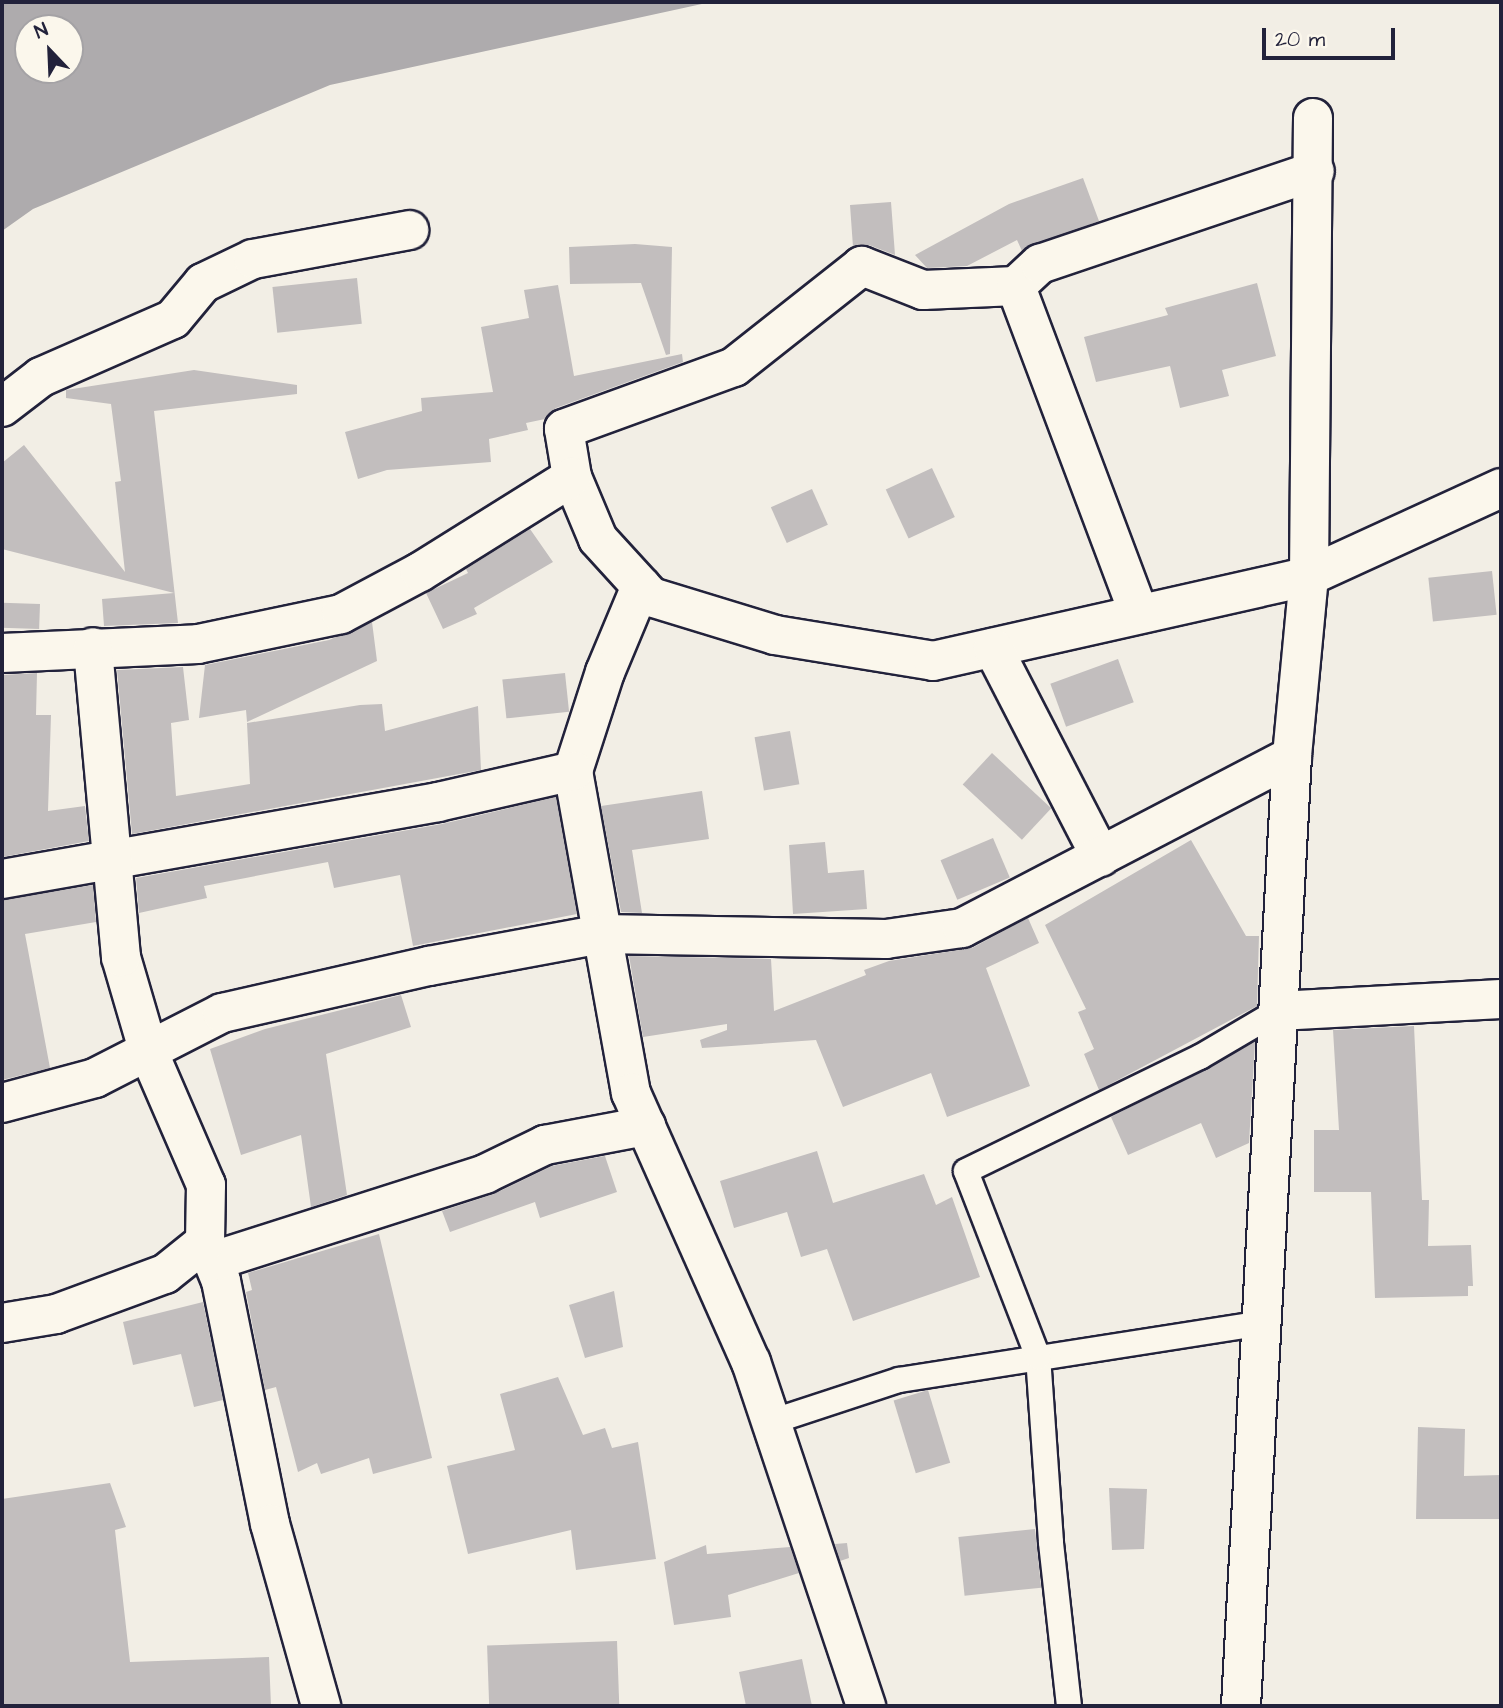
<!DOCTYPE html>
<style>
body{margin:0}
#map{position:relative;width:1503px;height:1708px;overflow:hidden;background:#f2eee5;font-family:"Architects Daughter",sans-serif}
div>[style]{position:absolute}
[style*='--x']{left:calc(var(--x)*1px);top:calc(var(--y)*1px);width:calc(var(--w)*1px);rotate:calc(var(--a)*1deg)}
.water>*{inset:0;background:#aeabad}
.building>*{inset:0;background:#c2bebe;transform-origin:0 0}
.roads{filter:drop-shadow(2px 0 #22223b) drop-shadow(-2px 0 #22223b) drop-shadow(0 2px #22223b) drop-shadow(0 -2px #22223b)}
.service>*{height:24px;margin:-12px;padding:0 12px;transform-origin:12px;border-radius:12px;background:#fbf7ec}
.minor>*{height:38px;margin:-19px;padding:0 19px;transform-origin:19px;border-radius:19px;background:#fbf7ec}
span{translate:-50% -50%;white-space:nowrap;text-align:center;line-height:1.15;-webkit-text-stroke:5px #fbf7ec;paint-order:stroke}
.frame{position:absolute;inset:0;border:4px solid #22223b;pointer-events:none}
.north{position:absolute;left:14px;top:14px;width:70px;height:70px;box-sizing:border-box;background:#fbf7ec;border:2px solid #a4a2a5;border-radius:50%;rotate:337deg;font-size:19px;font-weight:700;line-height:28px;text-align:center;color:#22223b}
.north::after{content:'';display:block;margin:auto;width:24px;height:32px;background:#22223b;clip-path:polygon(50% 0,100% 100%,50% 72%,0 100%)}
.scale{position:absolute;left:1262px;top:28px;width:133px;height:32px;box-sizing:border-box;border:4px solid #22223b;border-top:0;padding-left:9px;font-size:21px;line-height:24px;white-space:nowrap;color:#22223b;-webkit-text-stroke:5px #fbf7ec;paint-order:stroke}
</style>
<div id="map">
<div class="water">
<div style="clip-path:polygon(evenodd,2px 2px,711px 2px,330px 85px,33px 209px,2px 231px,2px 2px,28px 28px,70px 28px,70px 70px,28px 70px,28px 28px)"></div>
</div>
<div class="building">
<div style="clip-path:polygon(1083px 178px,1099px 221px,1022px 251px,1017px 240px,967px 266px,927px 268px,915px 255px,1009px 204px)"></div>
<div style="clip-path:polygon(891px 202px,895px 255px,869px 245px,853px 247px,850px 205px)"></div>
<div style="clip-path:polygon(635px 244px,672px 247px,670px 354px,666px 355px,641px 283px,570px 284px,569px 247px)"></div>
<div style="left:357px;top:278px;width:46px;height:85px;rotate:84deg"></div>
<div style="clip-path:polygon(1257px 283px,1276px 356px,1222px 370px,1229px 396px,1180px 408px,1170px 366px,1096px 382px,1084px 337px,1168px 315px,1165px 308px)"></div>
<div style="clip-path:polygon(558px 285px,574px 376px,682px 354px,683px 362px,556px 408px,545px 419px,526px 423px,528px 430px,489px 439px,491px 462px,387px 470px,358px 479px,345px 432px,422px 411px,421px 398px,493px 392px,481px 327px,529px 318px,524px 290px)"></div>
<div style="clip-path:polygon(194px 370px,297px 385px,297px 394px,154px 411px,178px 623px,104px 626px,102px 599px,174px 593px,2px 549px,2px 463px,24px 445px,125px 572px,115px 482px,121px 481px,111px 404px,66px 398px,66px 390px)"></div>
<div style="left:932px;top:468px;width:54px;height:51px;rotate:65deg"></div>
<div style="left:812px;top:489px;width:39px;height:45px;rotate:66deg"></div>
<div style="clip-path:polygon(530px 529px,553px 562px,474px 608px,477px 614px,443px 629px,426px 593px,468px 573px,466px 569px)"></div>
<div style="left:1492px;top:571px;width:44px;height:64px;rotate:84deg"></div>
<div style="left:40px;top:604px;width:25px;height:38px;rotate:92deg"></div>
<div style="clip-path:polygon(372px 622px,377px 661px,247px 722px,246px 710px,199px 718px,205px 665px,329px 640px)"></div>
<div style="left:1118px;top:659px;width:46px;height:72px;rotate:70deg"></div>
<div style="clip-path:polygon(183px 667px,189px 720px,171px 723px,176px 796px,250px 784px,247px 723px,360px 705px,382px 704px,385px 731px,478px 706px,481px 770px,132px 834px,117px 670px)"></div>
<div style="clip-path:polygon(37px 673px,36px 715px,51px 715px,48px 811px,85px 806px,89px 841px,2px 857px,2px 675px)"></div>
<div style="left:565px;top:673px;width:39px;height:63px;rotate:84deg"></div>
<div style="left:790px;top:731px;width:54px;height:36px;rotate:80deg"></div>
<div style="left:992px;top:753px;width:81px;height:43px;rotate:43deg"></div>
<div style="clip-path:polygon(702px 791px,709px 839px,632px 850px,642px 913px,621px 912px,601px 806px)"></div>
<div style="clip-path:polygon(556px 797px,577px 914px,413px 946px,400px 875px,334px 888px,328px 862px,204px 886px,207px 898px,139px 913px,136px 878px,442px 824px)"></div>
<div style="left:993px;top:838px;width:43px;height:57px;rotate:67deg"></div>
<div style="clip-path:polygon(1191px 840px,1246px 936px,1259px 936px,1257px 1006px,1099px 1090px,1084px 1054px,1094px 1049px,1078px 1012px,1086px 1009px,1045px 925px)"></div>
<div style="clip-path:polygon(825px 842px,828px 873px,864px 870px,867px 909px,793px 914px,789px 845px)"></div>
<div style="clip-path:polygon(93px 885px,96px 922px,25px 934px,50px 1068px,2px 1080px,2px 900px)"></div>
<div style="clip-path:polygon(1028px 918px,1039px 943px,986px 968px,1030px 1086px,947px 1117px,931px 1073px,843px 1107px,816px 1040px,702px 1048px,700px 1040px,727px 1030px,727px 1024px,643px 1037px,629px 956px,771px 959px,774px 1011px,866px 975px,864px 970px,889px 961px,972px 948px)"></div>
<div style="clip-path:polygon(401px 995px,411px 1027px,326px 1054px,347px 1195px,311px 1207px,301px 1135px,241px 1155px,210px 1049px,265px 1029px)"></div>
<div style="clip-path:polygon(1414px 1026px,1422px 1200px,1429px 1200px,1428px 1246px,1471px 1245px,1473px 1286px,1468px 1286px,1468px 1296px,1375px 1298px,1371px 1192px,1314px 1192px,1314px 1130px,1339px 1130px,1333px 1030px)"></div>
<div style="clip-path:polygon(1255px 1042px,1249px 1143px,1216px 1158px,1201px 1123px,1128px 1155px,1111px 1117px)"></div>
<div style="clip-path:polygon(817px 1151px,833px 1203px,924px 1174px,936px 1205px,952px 1197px,980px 1277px,853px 1321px,827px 1249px,801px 1257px,787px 1212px,734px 1228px,720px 1181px)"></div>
<div style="clip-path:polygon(605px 1156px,617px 1192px,540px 1218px,535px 1202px,450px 1232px,442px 1211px,494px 1194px,552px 1166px)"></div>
<div style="clip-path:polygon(379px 1234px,432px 1458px,373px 1474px,369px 1458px,321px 1474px,317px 1463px,298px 1472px,276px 1387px,265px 1390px,246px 1292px,252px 1290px,248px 1273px)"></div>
<div style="clip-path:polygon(614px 1291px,623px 1347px,585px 1358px,569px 1305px)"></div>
<div style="clip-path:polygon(203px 1302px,223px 1400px,194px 1407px,181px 1354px,133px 1365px,123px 1322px)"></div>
<div style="clip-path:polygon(558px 1377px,583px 1435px,605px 1428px,612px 1448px,638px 1442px,656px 1559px,576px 1570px,571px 1530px,468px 1554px,447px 1466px,515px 1450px,500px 1394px)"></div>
<div style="left:928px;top:1390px;width:76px;height:36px;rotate:73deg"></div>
<div style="clip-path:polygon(1418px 1427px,1465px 1429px,1464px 1476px,1501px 1475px,1501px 1519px,1416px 1519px)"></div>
<div style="clip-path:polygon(110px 1483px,126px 1527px,115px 1530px,130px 1662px,269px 1657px,271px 1706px,2px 1706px,2px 1499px)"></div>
<div style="clip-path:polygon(1109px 1488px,1147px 1489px,1144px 1549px,1112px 1550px)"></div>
<div style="left:1035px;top:1529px;width:59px;height:77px;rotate:84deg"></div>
<div style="clip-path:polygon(847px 1543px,849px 1558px,840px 1561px,835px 1544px)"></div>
<div style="clip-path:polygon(706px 1545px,707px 1554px,790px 1547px,799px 1573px,728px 1595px,731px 1617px,674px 1625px,664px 1562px)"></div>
<div style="left:617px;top:1641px;width:65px;height:130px;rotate:88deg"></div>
<div style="clip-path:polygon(802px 1659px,812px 1706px,746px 1706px,739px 1672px)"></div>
</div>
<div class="roads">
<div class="service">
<div style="--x:771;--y:1422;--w:135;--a:-18.2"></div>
<div style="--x:899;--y:1380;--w:367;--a:-8.9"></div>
<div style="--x:1069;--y:1706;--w:165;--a:-96.3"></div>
<div style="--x:1051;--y:1542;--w:185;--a:-94"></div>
<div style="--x:1038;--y:1357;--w:199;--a:-111.2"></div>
<div style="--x:966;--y:1171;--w:260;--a:-26"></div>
<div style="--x:1200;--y:1057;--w:91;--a:-30.5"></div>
</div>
<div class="minor">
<div style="--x:1016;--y:286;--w:93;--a:177.5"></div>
<div style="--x:923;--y:290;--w:66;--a:-158.5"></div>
<div style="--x:862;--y:266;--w:163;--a:141.7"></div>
<div style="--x:734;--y:367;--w:181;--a:160"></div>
<div style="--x:564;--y:429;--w:49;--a:80.5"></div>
<div style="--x:572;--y:477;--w:67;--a:67.2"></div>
<div style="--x:598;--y:539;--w:79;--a:47.6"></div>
<div style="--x:651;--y:597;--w:130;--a:17"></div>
<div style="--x:775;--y:635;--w:160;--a:9.3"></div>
<div style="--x:933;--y:661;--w:385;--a:-12.7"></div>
<div style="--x:1309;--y:576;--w:211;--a:-24.6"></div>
<div style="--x:2;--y:407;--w:49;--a:-37.6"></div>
<div style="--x:41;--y:377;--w:144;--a:-23.7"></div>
<div style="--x:173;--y:319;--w:47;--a:-50.2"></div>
<div style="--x:203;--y:283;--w:55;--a:-25.6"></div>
<div style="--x:253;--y:259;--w:159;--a:-10.5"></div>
<div style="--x:641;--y:586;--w:93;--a:112.7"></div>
<div style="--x:605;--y:672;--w:104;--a:107.9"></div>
<div style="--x:573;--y:771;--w:327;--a:79.8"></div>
<div style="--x:631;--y:1093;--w:295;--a:66"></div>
<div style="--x:751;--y:1362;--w:363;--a:71.5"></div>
<div style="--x:1139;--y:614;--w:350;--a:-110.6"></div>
<div style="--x:1016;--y:286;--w:33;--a:-43"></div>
<div style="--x:1040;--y:264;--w:290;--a:-18.7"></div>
<div style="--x:993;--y:648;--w:235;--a:62.7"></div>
<div style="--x:2;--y:653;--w:196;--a:-2.6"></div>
<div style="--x:198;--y:644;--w:146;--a:-11.8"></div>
<div style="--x:341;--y:614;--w:89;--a:-28"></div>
<div style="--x:420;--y:572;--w:179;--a:-32"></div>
<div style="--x:2;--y:879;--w:443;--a:-10"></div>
<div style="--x:438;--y:802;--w:139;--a:-12.9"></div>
<div style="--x:1278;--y:1011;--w:223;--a:-3.1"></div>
<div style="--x:2;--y:1103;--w:96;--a:-15"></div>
<div style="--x:95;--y:1078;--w:143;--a:-27.1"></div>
<div style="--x:222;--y:1013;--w:212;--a:-12.8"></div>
<div style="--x:429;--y:966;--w:175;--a:-10.5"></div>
<div style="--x:601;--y:934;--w:285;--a:1"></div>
<div style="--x:886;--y:939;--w:77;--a:-8.2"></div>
<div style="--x:962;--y:928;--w:372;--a:-27.5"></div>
<div style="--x:205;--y:1242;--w:42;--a:67.7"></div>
<div style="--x:221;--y:1281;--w:248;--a:78.6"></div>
<div style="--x:270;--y:1524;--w:189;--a:74.3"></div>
<div style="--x:213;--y:1261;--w:286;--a:-17.7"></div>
<div style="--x:485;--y:1174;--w:67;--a:-25.8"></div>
<div style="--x:545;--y:1145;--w:103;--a:-10.7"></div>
<div style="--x:2;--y:1323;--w:55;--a:-9.5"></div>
<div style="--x:56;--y:1314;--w:116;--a:-20.2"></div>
<div style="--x:165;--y:1274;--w:51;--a:-38.7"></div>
<div style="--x:205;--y:1242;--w:57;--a:-89"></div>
<div style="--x:206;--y:1185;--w:144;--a:-113.4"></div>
<div style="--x:149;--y:1053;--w:100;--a:-106.3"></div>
<div style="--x:121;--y:957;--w:311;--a:-95.2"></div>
<div style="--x:1241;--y:1706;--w:951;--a:-86.93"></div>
<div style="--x:1292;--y:756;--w:181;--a:-84.6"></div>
<div style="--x:1309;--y:576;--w:458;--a:-89.5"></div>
</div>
</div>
<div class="frame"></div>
<div class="north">N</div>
<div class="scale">20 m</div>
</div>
